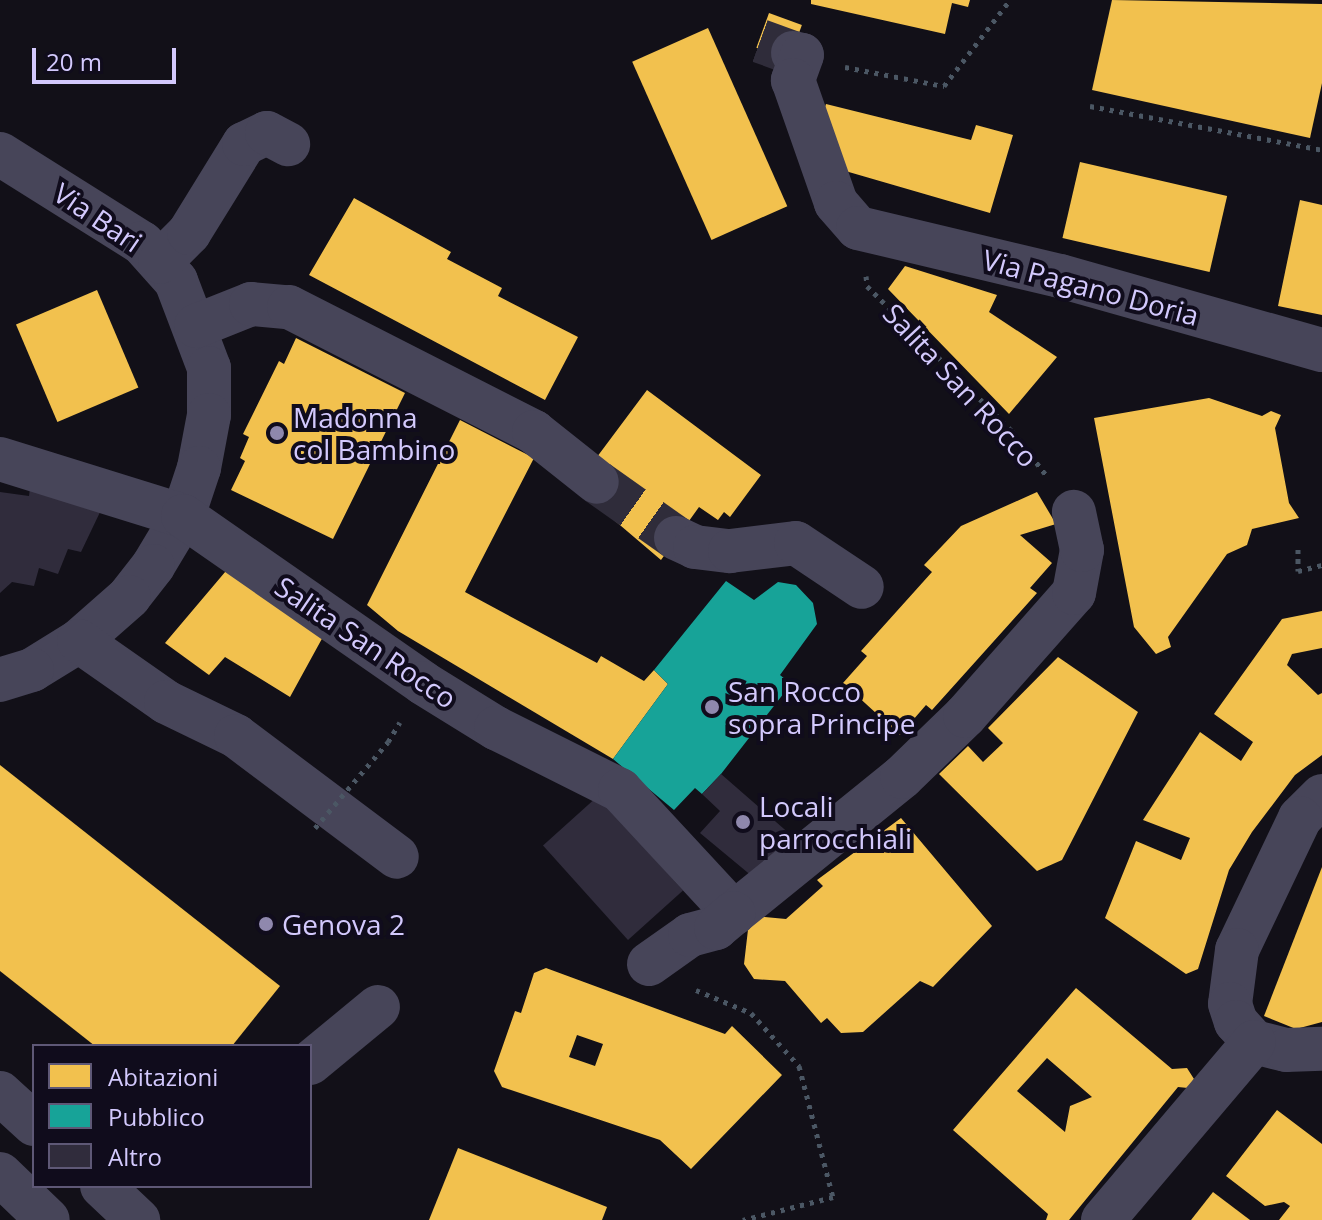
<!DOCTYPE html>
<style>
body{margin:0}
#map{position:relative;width:1322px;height:1220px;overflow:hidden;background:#121018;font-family:"Open Sans",sans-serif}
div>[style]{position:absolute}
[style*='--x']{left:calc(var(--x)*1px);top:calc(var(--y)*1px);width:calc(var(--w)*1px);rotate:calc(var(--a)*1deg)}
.homes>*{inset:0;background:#f2c14e;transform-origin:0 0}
.public>*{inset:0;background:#17a398}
.building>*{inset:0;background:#302c3c;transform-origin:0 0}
.minor-tunnel>*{height:44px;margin-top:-22px;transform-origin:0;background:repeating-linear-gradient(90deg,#2f2c3a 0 44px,transparent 0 66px)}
.path>*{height:5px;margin-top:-2.5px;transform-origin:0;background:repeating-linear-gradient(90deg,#4b5764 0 4px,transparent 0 10px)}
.minor>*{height:44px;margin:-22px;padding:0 22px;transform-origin:22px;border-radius:22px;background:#474559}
.path-bridge>*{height:5px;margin-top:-2.5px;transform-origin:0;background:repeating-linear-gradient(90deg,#4b5764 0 4px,transparent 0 10px)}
.dots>*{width:22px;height:22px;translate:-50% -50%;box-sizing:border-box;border:4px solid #100c1c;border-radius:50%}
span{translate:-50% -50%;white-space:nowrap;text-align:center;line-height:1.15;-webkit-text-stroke:8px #100c1c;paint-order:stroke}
.street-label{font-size:28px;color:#d3c9fd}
.poi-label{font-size:28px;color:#d3c9fd}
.left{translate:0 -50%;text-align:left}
.legend{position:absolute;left:32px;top:1044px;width:280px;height:144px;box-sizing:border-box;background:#100c1c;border:2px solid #5e5876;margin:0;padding:10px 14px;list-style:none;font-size:24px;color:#d3c9fd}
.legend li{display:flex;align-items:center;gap:16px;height:40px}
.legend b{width:40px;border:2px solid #5e5876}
.scale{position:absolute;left:32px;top:48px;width:144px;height:36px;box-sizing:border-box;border:4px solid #d3c9fd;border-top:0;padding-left:10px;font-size:24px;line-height:28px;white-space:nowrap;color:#d3c9fd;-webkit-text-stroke:6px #100c1c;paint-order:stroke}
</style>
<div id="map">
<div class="homes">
<div style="clip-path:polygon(811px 0,970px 0,968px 7px,952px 3px,945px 34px,811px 4px)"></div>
<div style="clip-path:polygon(1112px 0,1322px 4px,1322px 83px,1310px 138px,1092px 90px)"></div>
<div style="left:769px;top:13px;width:35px;height:37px;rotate:20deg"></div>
<div style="left:708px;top:28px;width:195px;height:83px;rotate:66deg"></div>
<div style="clip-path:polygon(826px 104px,971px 140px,976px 125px,1013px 135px,990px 213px,835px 168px,821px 120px)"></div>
<div style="left:1080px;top:162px;width:151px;height:78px;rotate:13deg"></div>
<div style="clip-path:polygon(354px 198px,451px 252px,447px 259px,502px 288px,498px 296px,578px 337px,545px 400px,309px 275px)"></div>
<div style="clip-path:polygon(1300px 200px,1322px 205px,1322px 315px,1278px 306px)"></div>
<div style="clip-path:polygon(905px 266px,997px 295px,989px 312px,1057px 357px,1009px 414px,888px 289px)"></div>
<div style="left:97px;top:290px;width:106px;height:88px;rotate:67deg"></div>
<div style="clip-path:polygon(296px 338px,405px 393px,333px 539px,231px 490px,245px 461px,240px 458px,249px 437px,243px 434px,279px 361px,284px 364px)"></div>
<div style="clip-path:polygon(647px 390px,761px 475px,730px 517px,724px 512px,718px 520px,699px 507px,661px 560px,587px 497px,591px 465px)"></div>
<div style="clip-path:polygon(1209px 398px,1262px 416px,1271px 411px,1281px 415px,1275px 428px,1289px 503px,1299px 518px,1252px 529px,1247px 545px,1227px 554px,1168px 637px,1171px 647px,1156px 654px,1134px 627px,1094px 418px)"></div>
<div style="clip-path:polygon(460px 420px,534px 458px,465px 592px,597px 663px,601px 656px,644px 681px,654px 670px,668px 684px,613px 759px,398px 631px,367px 605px)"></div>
<div style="clip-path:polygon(1037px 492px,1056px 524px,1020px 535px,1052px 563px,1030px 588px,1037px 593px,932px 710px,926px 705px,900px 735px,843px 683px,867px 656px,861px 651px,932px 572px,924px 565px,961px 526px)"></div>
<div style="clip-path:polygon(231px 565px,324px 635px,290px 697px,225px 657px,209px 675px,165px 643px)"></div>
<div style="clip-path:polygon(1322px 611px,1322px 648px,1292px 654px,1287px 665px,1318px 695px,1322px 693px,1322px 755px,1295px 775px,1252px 832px,1229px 870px,1198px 969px,1186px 974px,1105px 918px,1136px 841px,1181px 860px,1190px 838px,1143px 820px,1200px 732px,1241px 761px,1253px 742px,1214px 714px,1282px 619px)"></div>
<div style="clip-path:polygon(1058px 657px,1138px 712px,1062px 860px,1037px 871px,939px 774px,968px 746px,983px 762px,1003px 743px,988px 728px)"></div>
<div style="clip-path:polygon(0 765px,280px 986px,232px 1046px,95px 1046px,0 971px)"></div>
<div style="clip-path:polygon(901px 818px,992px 926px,933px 987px,920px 981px,863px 1032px,841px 1033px,827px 1018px,821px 1023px,785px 981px,754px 979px,744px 964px,749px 921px,753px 916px,786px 919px,823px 886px,817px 880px)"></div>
<div style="clip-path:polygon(1322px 867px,1322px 1022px,1296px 1029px,1264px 1016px)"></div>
<div style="clip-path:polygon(evenodd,546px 968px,725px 1034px,732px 1026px,782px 1075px,691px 1169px,660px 1140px,502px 1087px,494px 1071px,515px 1011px,521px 1013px,534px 973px,546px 968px,577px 1035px,603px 1044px,595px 1066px,569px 1057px,577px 1035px)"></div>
<div style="clip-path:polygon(evenodd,1076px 988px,1172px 1069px,1187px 1068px,1194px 1079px,1188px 1088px,1178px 1087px,1069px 1220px,1046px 1220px,1048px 1214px,953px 1130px,1076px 988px,1047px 1058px,1092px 1097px,1070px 1106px,1065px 1132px,1017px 1091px,1047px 1058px)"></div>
<div style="clip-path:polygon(1277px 1110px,1322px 1144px,1322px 1220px,1279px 1220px,1290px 1206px,1284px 1202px,1265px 1206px,1226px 1176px)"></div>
<div style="clip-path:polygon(458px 1148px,607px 1207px,602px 1220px,429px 1220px)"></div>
<div style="clip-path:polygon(1213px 1192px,1250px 1220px,1191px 1220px)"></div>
</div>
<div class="public">
<div style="clip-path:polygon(726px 581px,754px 600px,778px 582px,796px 585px,813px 603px,817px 624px,780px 675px,791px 684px,721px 774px,702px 794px,695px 788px,674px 810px,613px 759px,668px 684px,654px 670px)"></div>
</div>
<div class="building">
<div style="clip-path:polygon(30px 488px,102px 508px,81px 552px,68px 549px,58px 574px,39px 568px,34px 586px,12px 582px,0 593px,0 492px,29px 496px)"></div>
<div style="clip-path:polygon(721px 774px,799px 842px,753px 877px,700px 833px,720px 811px,702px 794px)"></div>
<div style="left:598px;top:796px;width:127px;height:74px;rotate:48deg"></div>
</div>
<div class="minor-tunnel">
<div style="--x:760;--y:41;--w:35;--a:20"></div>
<div style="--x:597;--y:482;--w:97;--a:35.3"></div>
</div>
<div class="path">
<div style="--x:845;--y:67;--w:101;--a:10.9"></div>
<div style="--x:944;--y:86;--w:108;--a:-52.5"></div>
<div style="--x:1090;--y:106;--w:236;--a:10.7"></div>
<div style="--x:866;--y:276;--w:10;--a:84"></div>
<div style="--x:867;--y:286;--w:205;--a:45"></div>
<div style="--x:1012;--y:431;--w:56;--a:52.3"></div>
<div style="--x:1298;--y:549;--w:22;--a:90"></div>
<div style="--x:1298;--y:571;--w:25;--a:-14"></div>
<div style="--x:388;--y:742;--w:23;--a:-59"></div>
<div style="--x:696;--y:990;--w:60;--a:22.7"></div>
<div style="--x:751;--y:1013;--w:72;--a:47.8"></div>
<div style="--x:799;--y:1066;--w:135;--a:75.5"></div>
<div style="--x:833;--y:1197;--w:93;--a:165.7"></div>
</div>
<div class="minor">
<div style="--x:793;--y:53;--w:9;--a:13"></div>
<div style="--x:802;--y:55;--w:27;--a:110"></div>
<div style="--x:793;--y:80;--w:130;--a:70.7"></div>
<div style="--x:836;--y:203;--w:33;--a:49"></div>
<div style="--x:858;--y:228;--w:208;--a:13.4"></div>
<div style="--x:1060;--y:276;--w:272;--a:15.8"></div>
<div style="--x:0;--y:154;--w:168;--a:32.1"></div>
<div style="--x:142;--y:243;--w:51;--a:48.2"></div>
<div style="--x:176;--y:281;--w:93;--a:69.2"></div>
<div style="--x:209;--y:368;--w:47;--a:90"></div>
<div style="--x:209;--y:415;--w:54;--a:100.7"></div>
<div style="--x:199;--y:468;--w:51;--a:108.4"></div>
<div style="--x:183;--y:516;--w:58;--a:121"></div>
<div style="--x:153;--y:566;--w:39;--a:128"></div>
<div style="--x:129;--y:597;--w:67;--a:138.7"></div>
<div style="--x:79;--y:641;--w:55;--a:148.3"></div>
<div style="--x:32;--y:670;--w:34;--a:163"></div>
<div style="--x:160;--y:262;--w:41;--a:-45"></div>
<div style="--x:189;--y:233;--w:105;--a:-58.3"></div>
<div style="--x:244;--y:144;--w:25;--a:-26"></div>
<div style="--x:267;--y:133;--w:24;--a:28"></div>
<div style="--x:196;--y:326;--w:59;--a:-21.8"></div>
<div style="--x:251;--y:304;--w:38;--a:5"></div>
<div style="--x:289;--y:307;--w:275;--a:27"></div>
<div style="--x:534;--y:432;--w:80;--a:38.4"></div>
<div style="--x:0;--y:459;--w:192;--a:17.3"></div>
<div style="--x:183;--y:516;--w:292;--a:34.8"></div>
<div style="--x:423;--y:683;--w:86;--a:31.7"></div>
<div style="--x:496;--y:728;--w:139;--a:26.6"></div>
<div style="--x:620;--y:790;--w:168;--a:47.2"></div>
<div style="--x:734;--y:913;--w:216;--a:-39"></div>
<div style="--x:902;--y:777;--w:88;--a:-44.1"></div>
<div style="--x:965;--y:716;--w:164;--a:-48.5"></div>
<div style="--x:1074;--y:593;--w:44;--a:-79.5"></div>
<div style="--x:1082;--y:550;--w:39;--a:-102"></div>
<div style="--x:676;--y:538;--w:21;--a:25"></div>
<div style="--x:695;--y:547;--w:35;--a:7"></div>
<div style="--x:730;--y:551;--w:66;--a:-6.9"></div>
<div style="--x:796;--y:543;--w:79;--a:33.7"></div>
<div style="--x:79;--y:641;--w:106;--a:35"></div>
<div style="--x:166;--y:702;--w:78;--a:25.9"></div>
<div style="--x:236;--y:736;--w:201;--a:36.9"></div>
<div style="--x:1322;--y:796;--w:31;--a:135"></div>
<div style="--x:1300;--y:818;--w:146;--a:115.5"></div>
<div style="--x:1237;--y:950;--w:54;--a:97.4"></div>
<div style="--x:1230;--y:1004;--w:19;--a:72"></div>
<div style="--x:1236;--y:1022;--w:27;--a:48"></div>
<div style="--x:1254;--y:1042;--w:33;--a:14"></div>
<div style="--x:1286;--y:1050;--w:36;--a:-2"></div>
<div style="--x:649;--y:964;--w:50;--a:-35.3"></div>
<div style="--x:690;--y:935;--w:27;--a:-15"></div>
<div style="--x:716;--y:928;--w:23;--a:-40"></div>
<div style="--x:310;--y:1063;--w:88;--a:-39.5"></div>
<div style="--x:0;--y:1093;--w:46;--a:42.4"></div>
<div style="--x:0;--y:1174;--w:66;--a:43.8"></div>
<div style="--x:102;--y:1186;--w:50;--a:43.4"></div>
<div style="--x:1103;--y:1220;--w:233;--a:-49.7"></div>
</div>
<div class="path-bridge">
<div style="--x:315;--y:828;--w:113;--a:-49.7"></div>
</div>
<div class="dots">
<div style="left:277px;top:433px;background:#8f88ad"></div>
<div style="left:712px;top:707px;background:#8f88ad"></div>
<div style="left:743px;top:822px;background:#8f88ad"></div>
<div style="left:266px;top:924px;background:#8f88ad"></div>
</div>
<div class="street-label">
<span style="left:98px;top:217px;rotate:34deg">Via Bari</span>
<span style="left:1091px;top:287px;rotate:15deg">Via Pagano Doria</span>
<span style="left:961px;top:385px;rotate:47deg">Salita San Rocco</span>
<span style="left:366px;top:642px;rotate:34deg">Salita San Rocco</span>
</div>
<div class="poi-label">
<span class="left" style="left:293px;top:433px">Madonna<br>col Bambino</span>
<span class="left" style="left:728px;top:707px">San Rocco<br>sopra Principe</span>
<span class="left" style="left:759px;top:822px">Locali<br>parrocchiali</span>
<span class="left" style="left:282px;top:924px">Genova 2</span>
</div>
<ul class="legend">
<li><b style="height:22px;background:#f2c14e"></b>Abitazioni</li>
<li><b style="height:22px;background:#17a398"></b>Pubblico</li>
<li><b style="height:22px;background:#302c3c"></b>Altro</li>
</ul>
<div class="scale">20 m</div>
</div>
